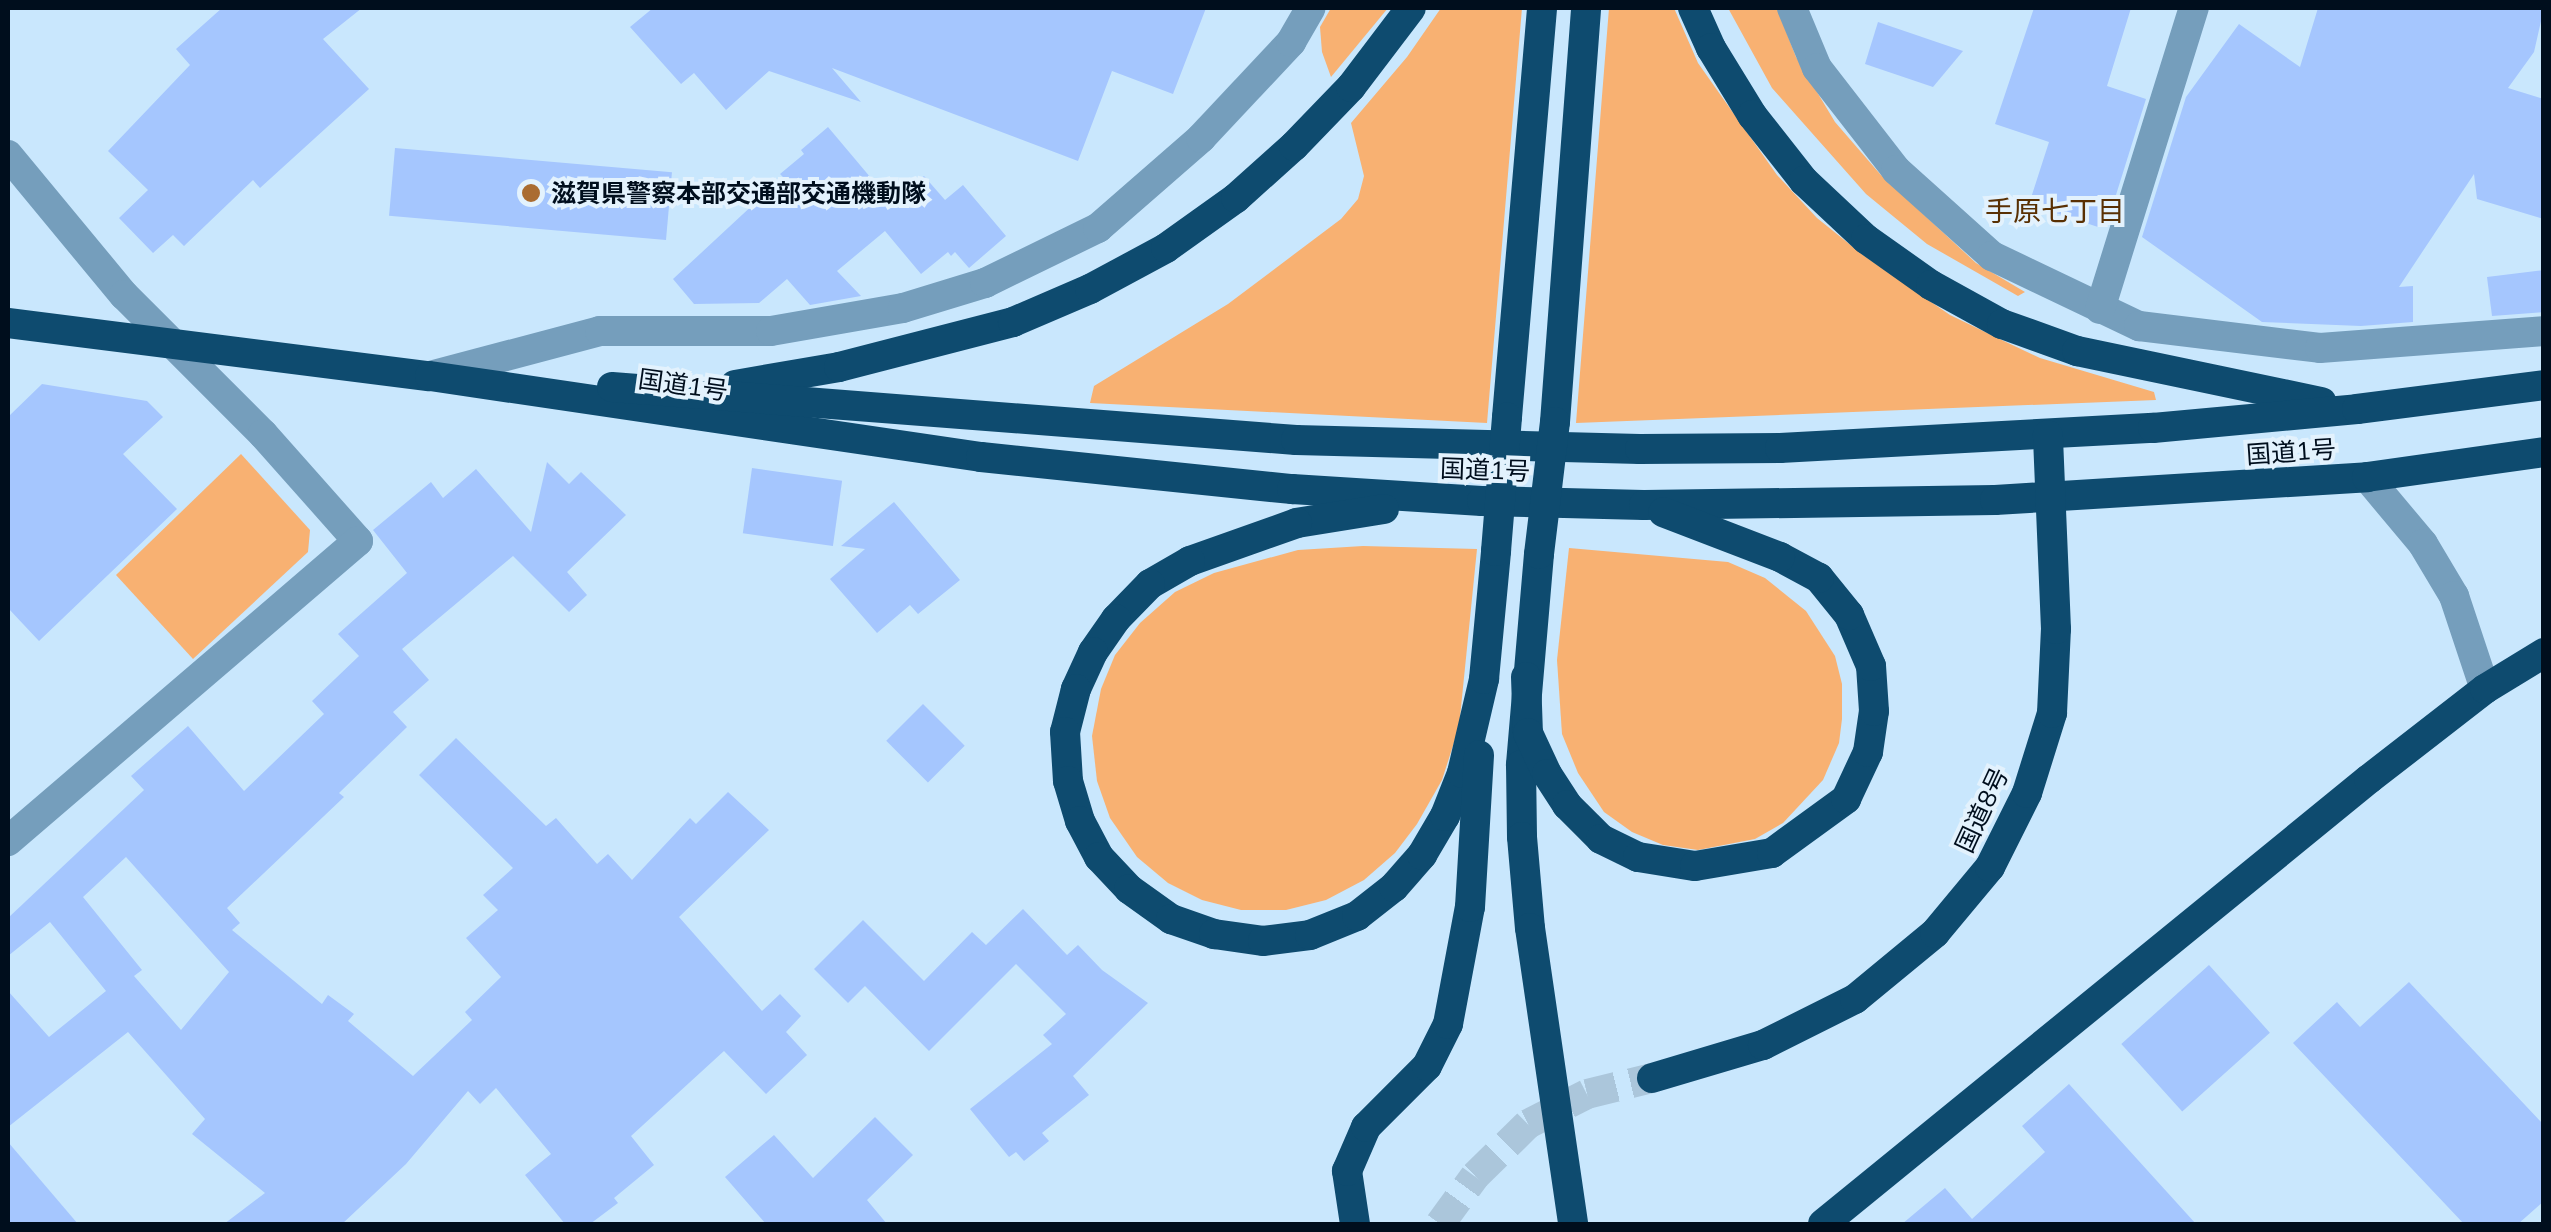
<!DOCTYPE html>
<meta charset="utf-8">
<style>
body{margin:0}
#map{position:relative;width:2551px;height:1232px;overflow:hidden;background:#c9e7fd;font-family:Mulish,"Noto Sans JP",sans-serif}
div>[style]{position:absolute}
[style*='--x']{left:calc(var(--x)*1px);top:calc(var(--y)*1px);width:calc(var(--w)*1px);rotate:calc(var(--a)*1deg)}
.green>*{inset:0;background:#f8b172}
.building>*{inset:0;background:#a5c6fe;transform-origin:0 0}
.highway-tunnel>*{height:30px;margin-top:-15px;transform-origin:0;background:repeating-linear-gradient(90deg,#abc6db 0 30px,transparent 0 45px)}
.minor>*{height:30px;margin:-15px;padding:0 15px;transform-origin:15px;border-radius:15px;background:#759ebc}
.highway>*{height:30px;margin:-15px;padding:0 15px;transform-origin:15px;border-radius:15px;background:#0e4b6f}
.highway-bridge>*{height:30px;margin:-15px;padding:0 15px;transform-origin:15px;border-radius:15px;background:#0e4b6f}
.dots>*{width:28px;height:28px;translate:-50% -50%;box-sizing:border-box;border:5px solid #e3f2fd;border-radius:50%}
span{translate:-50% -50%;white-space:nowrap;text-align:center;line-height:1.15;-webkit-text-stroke:8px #e3f2fd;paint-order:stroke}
.poi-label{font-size:25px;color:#000e1d;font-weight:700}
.left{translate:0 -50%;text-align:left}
.street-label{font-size:25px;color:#000e1d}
.neighbourhood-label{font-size:28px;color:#593003}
.frame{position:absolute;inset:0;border:10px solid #000e1d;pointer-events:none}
</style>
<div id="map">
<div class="green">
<div style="clip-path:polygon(1331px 8px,1388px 8px,1331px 77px,1322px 52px,1320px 27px)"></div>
<div style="clip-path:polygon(1441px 8px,1522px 8px,1487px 423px,1090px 403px,1094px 386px,1228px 304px,1341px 219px,1358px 199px,1364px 176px,1351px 123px,1407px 57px)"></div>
<div style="clip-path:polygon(1609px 8px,1674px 8px,1698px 63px,1777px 175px,1817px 218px,1863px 255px,1950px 315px,2006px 342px,2040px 358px,2154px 392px,2156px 400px,1576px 423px)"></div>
<div style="clip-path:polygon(1728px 8px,1777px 8px,1796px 57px,1835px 122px,1880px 174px,1976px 263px,2025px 292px,2018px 296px,1927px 244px,1866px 194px,1772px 88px)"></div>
<div style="clip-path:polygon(241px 454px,310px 530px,308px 552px,193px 659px,116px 575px)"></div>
<div style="clip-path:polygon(1363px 546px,1477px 549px,1459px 727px,1442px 780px,1417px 824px,1395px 853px,1364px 880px,1326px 900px,1286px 910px,1241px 910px,1202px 900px,1168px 883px,1137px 857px,1110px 818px,1097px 781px,1092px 736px,1101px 689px,1115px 655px,1140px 623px,1175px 592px,1214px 573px,1298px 550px)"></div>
<div style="clip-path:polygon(1569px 548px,1728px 562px,1765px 578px,1806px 611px,1835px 656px,1842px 684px,1842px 719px,1839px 743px,1823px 780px,1783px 823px,1755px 839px,1698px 850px,1663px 845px,1632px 832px,1604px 812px,1578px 773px,1562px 734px,1557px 660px)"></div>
</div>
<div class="building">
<div style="clip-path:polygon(222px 8px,362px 8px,323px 39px,369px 89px,260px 188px,253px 180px,184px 246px,173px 235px,153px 253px,119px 218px,148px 190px,108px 151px,190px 65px,176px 49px)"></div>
<div style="clip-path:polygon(653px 8px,1206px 8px,1173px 94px,1112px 71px,1078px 161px,832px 68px,861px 102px,769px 71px,726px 110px,694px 73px,681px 84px,630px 27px)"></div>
<div style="clip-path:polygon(2034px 8px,2131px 8px,2107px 86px,2146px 99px,2110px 214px,2104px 209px,2098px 227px,2029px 204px,2049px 142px,1995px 124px)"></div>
<div style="clip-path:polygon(2318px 8px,2544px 8px,2534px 52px,2508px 88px,2544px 99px,2544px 219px,2477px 199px,2474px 174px,2399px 287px,2413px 286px,2413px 322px,2361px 326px,2262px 322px,2142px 237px,2186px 97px,2239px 24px,2300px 67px)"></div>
<div style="clip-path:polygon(1878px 22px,1963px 51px,1933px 87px,1865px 64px)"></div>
<div style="clip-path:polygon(828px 127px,892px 203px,924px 176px,945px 200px,963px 185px,1006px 236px,969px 268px,955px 252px,951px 256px,948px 252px,921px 274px,885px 231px,837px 271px,861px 296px,810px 305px,787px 279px,759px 303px,694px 304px,673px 279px,783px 177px,780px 174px,804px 154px,801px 150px)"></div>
<div style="left:395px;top:148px;width:278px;height:68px;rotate:5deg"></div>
<div style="clip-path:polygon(2544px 270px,2544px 312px,2492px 316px,2487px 277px)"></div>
<div style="clip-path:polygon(42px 384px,147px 401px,163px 417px,123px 454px,177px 509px,39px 641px,8px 608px,8px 417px)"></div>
<div style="clip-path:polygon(evenodd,547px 462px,569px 484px,581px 472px,626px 515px,567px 572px,587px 595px,569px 612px,513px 556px,402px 649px,429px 680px,393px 712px,407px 727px,339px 793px,344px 797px,227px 908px,240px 923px,232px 930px,322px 1004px,328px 995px,354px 1014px,348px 1021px,413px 1076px,472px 1020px,465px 1012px,501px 977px,466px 938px,498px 910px,483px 895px,513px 868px,419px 775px,456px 738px,546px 826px,556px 818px,597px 864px,608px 854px,632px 880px,690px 818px,696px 824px,728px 792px,769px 830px,679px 917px,762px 1011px,780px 994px,801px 1016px,786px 1032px,807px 1055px,766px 1094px,724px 1051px,631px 1136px,654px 1165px,614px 1198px,618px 1203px,590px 1224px,565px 1224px,525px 1175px,551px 1154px,496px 1088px,480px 1104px,468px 1091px,406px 1164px,342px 1224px,224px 1224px,265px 1193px,192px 1134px,205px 1119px,128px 1032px,8px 1127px,8px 991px,49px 1037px,106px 991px,50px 922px,8px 956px,8px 918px,144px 790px,131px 776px,188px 726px,244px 791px,324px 714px,312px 701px,359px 656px,338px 634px,407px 573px,373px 530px,431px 482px,443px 498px,476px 469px,531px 532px,547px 462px,126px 857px,229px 972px,181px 1030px,134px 976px,142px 970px,83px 897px,126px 857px)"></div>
<div style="left:752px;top:468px;width:91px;height:66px;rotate:8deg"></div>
<div style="clip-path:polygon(894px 502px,960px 580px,918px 614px,910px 605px,877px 633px,830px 579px,865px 549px,841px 546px)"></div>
<div style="left:923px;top:704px;width:59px;height:52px;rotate:45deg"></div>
<div style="clip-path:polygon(1023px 909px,1067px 955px,1078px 945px,1102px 970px,1148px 1003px,1073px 1076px,1089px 1095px,1042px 1133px,1049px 1141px,1024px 1161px,1016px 1152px,1009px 1157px,970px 1109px,1052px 1044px,1043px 1035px,1066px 1014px,1016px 964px,929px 1051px,865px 986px,848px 1003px,814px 969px,863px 920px,924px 981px,972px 932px,986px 945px)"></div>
<div style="left:2209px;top:965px;width:91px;height:118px;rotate:48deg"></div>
<div style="clip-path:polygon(2409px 982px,2544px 1125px,2544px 1201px,2518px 1224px,2464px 1224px,2293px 1043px,2337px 1002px,2360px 1027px)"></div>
<div style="clip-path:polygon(2069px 1084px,2196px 1224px,1902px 1224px,1945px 1188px,1972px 1219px,2045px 1152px,2022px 1126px)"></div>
<div style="clip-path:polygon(875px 1117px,913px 1155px,867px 1200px,887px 1224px,766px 1224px,725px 1177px,774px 1135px,813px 1178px)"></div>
<div style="clip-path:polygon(8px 1142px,78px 1224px,8px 1224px)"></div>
</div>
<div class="highway-tunnel">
<div style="--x:1440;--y:1224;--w:59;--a:-53.9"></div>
<div style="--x:1475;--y:1176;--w:74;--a:-44.5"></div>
<div style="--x:1528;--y:1124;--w:66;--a:-27"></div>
<div style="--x:1587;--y:1094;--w:67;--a:-13.8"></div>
</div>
<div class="minor">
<div style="--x:1792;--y:8;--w:65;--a:67.4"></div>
<div style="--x:1817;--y:68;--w:129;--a:52.2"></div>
<div style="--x:1896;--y:170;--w:129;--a:41.9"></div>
<div style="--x:1992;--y:256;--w:163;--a:25.5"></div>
<div style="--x:2139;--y:326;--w:182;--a:6.9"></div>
<div style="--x:2320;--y:348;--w:225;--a:-4.3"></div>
<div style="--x:8;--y:155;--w:182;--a:50.4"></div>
<div style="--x:124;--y:295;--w:197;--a:45"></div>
<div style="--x:263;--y:434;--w:143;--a:48.4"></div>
<div style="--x:358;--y:541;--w:461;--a:139.4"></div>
<div style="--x:2100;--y:309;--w:315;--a:-72.7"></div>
<div style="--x:430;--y:376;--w:176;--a:-14.8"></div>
<div style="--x:600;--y:331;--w:171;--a:0"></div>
<div style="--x:771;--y:331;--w:134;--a:-9.9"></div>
<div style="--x:903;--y:308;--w:86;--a:-17"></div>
<div style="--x:985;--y:283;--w:126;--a:-26"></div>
<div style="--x:1098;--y:228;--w:137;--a:-41.1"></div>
<div style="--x:1201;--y:138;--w:132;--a:-46.8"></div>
<div style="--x:1291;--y:42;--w:39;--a:-60"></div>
<div style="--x:2367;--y:477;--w:87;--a:50.1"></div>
<div style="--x:2423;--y:544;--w:61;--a:59.2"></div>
<div style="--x:2454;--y:596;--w:98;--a:71.6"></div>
</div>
<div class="highway">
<div style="--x:1693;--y:8;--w:44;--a:65.8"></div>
<div style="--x:1711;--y:48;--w:79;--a:58.5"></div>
<div style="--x:1752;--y:115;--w:84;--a:51.8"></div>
<div style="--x:1804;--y:181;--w:85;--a:43.1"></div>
<div style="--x:1866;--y:239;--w:80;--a:35.3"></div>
<div style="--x:1931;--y:285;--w:81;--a:28.8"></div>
<div style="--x:2002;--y:324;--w:80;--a:19.8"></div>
<div style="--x:2077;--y:351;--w:250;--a:11.8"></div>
<div style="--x:8;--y:323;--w:425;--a:7.2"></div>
<div style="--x:430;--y:376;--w:557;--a:8.36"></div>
<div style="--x:981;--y:457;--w:313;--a:5.9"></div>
<div style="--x:1292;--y:489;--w:190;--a:3.6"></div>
<div style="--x:1482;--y:501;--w:162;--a:1.4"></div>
<div style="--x:1644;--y:505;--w:351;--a:-0.8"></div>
<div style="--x:1995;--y:500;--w:373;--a:-3.5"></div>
<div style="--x:2367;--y:477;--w:179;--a:-8"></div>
<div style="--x:735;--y:385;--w:106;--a:-9.8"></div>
<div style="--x:839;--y:367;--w:180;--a:-14.5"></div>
<div style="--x:1013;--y:322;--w:84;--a:-23.2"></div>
<div style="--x:1090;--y:289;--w:86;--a:-28.3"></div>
<div style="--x:1166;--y:248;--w:86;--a:-35.5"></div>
<div style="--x:1236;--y:198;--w:78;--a:-41.9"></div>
<div style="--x:1294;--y:146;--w:82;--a:-46"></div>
<div style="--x:1351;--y:87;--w:99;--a:-52.8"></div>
<div style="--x:612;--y:387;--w:686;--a:4.43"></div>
<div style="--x:1296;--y:440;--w:344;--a:1.5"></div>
<div style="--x:1640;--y:449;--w:140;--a:-0.4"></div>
<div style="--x:1780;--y:448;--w:374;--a:-3.1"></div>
<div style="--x:2153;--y:428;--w:205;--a:-5.3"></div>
<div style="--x:2357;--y:409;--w:189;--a:-7.3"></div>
<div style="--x:1507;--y:417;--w:410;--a:-85.1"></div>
<div style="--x:1555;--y:422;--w:415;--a:-85.7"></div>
<div style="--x:1384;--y:509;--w:88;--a:170.9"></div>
<div style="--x:1297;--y:523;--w:114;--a:160.4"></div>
<div style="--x:1190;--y:561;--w:46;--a:150.1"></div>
<div style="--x:1150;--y:584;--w:49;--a:134.2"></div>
<div style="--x:1116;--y:619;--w:40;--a:124.9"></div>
<div style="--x:1093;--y:652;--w:41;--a:114.7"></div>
<div style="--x:1076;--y:689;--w:44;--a:104.3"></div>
<div style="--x:1065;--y:732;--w:49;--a:86.5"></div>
<div style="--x:1068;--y:781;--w:42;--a:73.3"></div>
<div style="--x:1080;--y:821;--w:41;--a:62.2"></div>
<div style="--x:1099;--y:857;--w:44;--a:46.8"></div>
<div style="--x:1129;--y:889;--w:52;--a:35.5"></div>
<div style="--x:1171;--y:919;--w:46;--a:19.2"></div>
<div style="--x:1214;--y:934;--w:49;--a:8.1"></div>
<div style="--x:1263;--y:941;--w:47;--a:-7.3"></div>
<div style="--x:1310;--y:935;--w:51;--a:-22"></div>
<div style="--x:1357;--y:916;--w:47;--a:-38.1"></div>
<div style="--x:1394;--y:887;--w:43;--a:-48.8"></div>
<div style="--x:1422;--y:855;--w:45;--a:-59.5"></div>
<div style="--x:1445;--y:816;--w:46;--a:-68.4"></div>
<div style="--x:1462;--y:773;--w:97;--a:-76.8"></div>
<div style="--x:1484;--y:679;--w:129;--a:-84.6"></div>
<div style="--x:1539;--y:554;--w:212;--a:94.9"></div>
<div style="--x:1521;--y:765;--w:72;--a:89.2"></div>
<div style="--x:1522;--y:837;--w:91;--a:85"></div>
<div style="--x:1530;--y:928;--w:299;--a:81.7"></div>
<div style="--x:1526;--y:677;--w:56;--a:88"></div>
<div style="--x:1528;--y:733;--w:45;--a:65.1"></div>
<div style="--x:1547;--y:774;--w:37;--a:57"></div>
<div style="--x:1567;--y:805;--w:48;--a:45"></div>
<div style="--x:1601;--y:839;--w:41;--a:25.9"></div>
<div style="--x:1638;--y:857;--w:58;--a:9"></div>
<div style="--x:1695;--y:866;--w:78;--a:-9.6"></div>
<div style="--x:1772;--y:853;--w:92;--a:-36.1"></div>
<div style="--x:1846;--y:799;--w:52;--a:-64.9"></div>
<div style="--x:1868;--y:752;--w:41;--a:-81.7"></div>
<div style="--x:1874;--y:711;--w:45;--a:-93.8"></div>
<div style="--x:1871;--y:666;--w:56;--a:-113.3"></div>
<div style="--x:1849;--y:615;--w:48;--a:-129"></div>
<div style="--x:1819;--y:578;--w:44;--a:-151.7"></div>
<div style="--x:1780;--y:557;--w:125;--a:-159"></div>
<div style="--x:1652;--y:1078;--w:116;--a:-16.6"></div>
<div style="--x:1763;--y:1045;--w:103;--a:-26.6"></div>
<div style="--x:1855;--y:999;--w:104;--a:-39.5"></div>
<div style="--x:1935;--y:933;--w:86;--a:-50.2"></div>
<div style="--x:1990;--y:867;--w:83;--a:-63.4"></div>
<div style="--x:2027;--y:793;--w:84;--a:-72.6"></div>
<div style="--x:2052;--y:713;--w:84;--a:-87.3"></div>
<div style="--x:2056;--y:629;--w:194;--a:-92.4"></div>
<div style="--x:1355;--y:1224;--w:54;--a:-98.6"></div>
<div style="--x:1347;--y:1171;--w:48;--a:-66.6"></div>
<div style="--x:1366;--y:1127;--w:86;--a:-45"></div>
<div style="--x:1427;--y:1066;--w:47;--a:-63.4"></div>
<div style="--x:1448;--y:1024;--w:119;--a:-79.4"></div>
<div style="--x:1470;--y:907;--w:152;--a:-86.6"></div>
<div style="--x:1823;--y:1224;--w:704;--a:-39.18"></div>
<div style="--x:2369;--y:779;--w:147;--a:-37.8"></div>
<div style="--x:2485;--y:689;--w:69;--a:-31.4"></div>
</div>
<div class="highway-bridge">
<div style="--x:1496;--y:551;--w:134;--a:-85.3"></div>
<div style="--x:1539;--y:554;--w:133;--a:-83.1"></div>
</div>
<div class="dots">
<div style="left:531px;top:193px;background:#aa6c31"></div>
</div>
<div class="poi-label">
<span class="left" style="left:551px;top:193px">滋賀県警察本部交通部交通機動隊</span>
</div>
<div class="street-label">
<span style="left:683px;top:385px;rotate:8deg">国道1号</span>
<span style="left:2291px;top:452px;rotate:-4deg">国道1号</span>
<span style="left:1485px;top:470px;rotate:2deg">国道1号</span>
<span style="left:1982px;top:810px;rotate:-65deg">国道8号</span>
</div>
<div class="neighbourhood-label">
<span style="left:2055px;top:211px">手原七丁目</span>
</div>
<div class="frame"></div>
</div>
